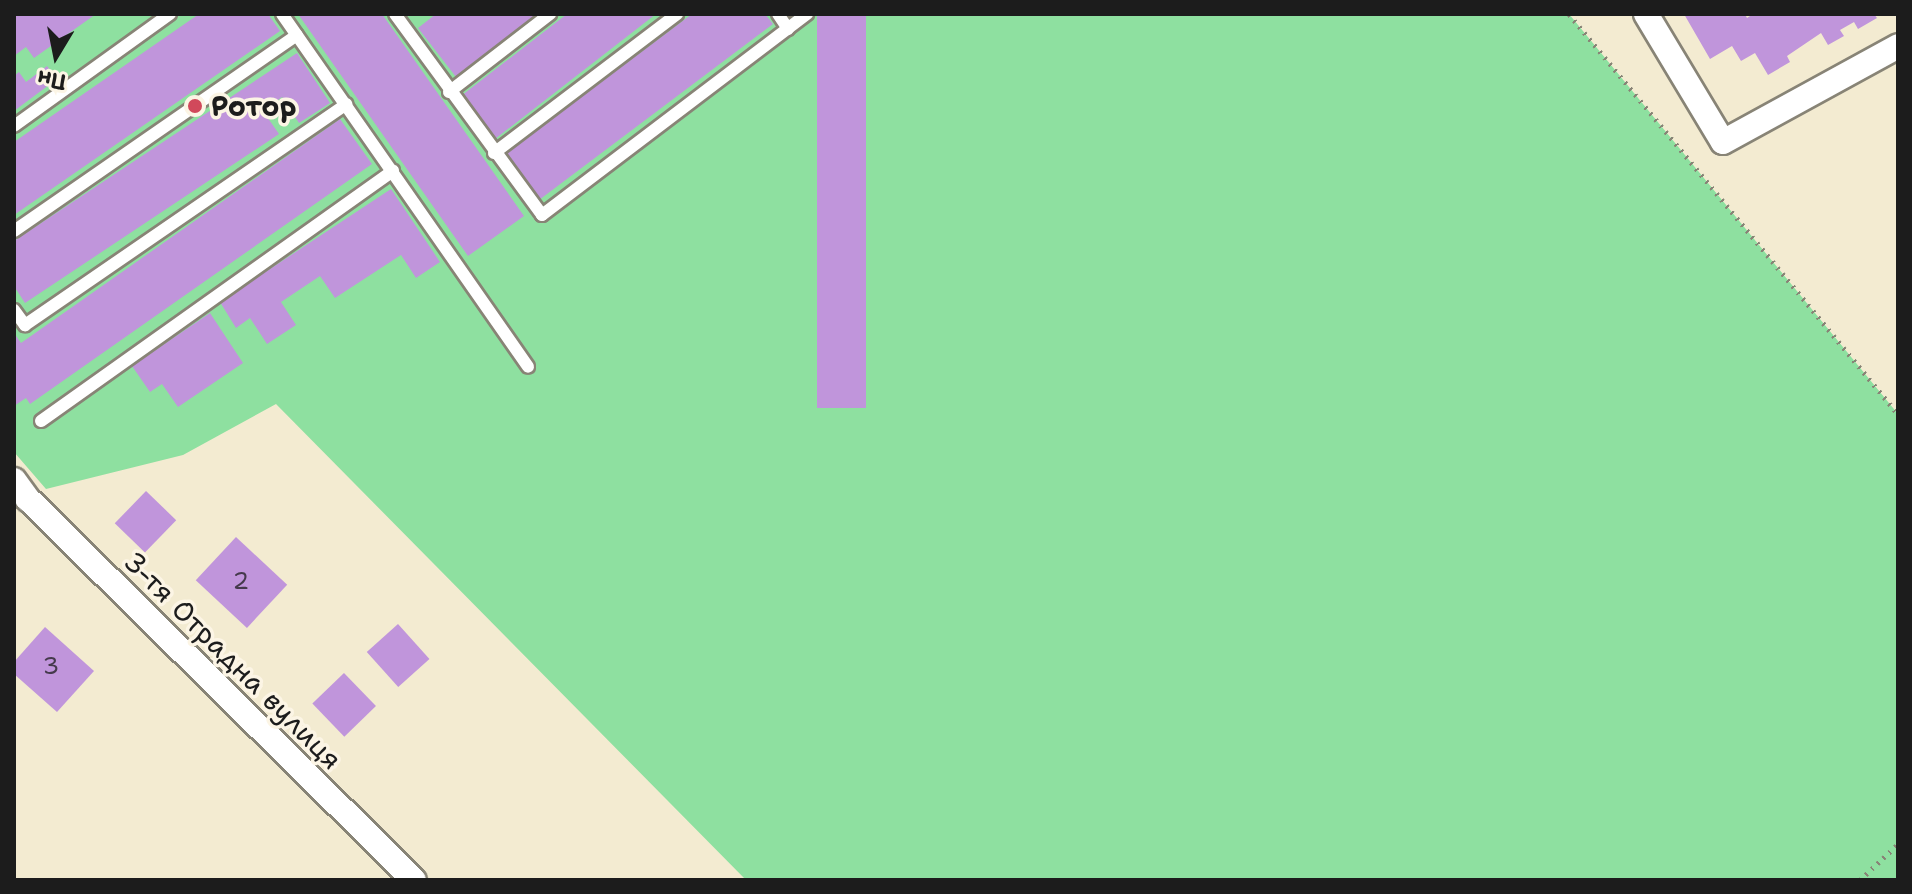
<!DOCTYPE html>
<meta charset="utf-8">
<style>
body{margin:0}
#map{position:relative;width:1912px;height:894px;overflow:hidden;background:#f3ebd1;font-family:"Shantell Sans",sans-serif}
div>[style]{position:absolute}
[style*='--x']{left:calc(var(--x)*1px);top:calc(var(--y)*1px);width:calc(var(--w)*1px);rotate:calc(var(--a)*1deg)}
.green>*{inset:0;background:#8ee0a0}
.building>*{inset:0;background:#c095db;transform-origin:0 0}
.path>*{height:5px;margin-top:-2.5px;transform-origin:0;background:repeating-linear-gradient(90deg,#888476 0 2px,transparent 0 8px)}
.roads{filter:drop-shadow(2px 0 #888476) drop-shadow(-2px 0 #888476) drop-shadow(0 2px #888476) drop-shadow(0 -2px #888476)}
.lane>*{height:12px;margin:-6px;padding:0 6px;transform-origin:6px;border-radius:6px;background:#fff}
.street>*{height:24px;margin:-12px;padding:0 12px;transform-origin:12px;border-radius:12px;background:#fff}
.dots>*{width:22px;height:22px;translate:-50% -50%;box-sizing:border-box;border:4px solid #fcf5e5;border-radius:50%}
span{translate:-50% -50%;white-space:nowrap;text-align:center;line-height:1.15;-webkit-text-stroke:7px #fcf5e5;paint-order:stroke}
.number-label{font-size:24px;color:#453a4c}
.number-label span{-webkit-text-stroke-width:0}
.poi-label{font-size:28px;color:#1c1c1c;font-weight:700}
.left{translate:0 -50%;text-align:left}
.street-label{font-size:28px;color:#1c1c1c}
.frame{position:absolute;inset:0;border:16px solid #1c1c1c;pointer-events:none}
.north{position:absolute;left:16px;top:16px;width:80px;height:80px;-webkit-text-stroke:6px #fcf5e5;paint-order:stroke;rotate:190deg;font-size:22px;font-weight:700;line-height:32px;text-align:center;color:#1c1c1c}
.north::after{content:'';display:block;margin:auto;width:28px;height:36px;background:#1c1c1c;clip-path:polygon(50% 0,100% 100%,50% 72%,0 100%)}
</style>
<div id="map">
<div class="green">
<div style="clip-path:polygon(14px 14px,1569px 14px,1898px 414px,1898px 880px,746px 880px,276px 404px,183px 455px,46px 489px,14px 452px)"></div>
</div>
<div class="building">
<div style="clip-path:polygon(14px 14px,96px 14px,34px 58px,26px 47px,14px 56px)"></div>
<div style="clip-path:polygon(199px 14px,268px 14px,280px 31px,14px 215px,14px 142px)"></div>
<div style="clip-path:polygon(298px 14px,382px 14px,524px 216px,468px 256px)"></div>
<div style="clip-path:polygon(436px 14px,537px 14px,456px 77px,418px 28px)"></div>
<div style="clip-path:polygon(567px 14px,656px 14px,495px 139px,461px 96px)"></div>
<div style="clip-path:polygon(692px 14px,765px 14px,773px 24px,539px 200px,505px 154px)"></div>
<div style="left:817px;top:14px;width:49px;height:394px"></div>
<div style="clip-path:polygon(1684px 14px,1745px 14px,1747px 18px,1753px 14px,1874px 14px,1877px 18px,1858px 29px,1854px 22px,1840px 30px,1844px 36px,1828px 45px,1821px 33px,1787px 56px,1790px 62px,1768px 75px,1755px 53px,1741px 61px,1732px 46px,1710px 59px)"></div>
<div style="clip-path:polygon(297px 53px,330px 103px,299px 123px,282px 97px,263px 111px,279px 134px,25px 303px,14px 286px,14px 241px)"></div>
<div style="clip-path:polygon(47px 66px,57px 79px,14px 111px,14px 76px,19px 72px,26px 82px)"></div>
<div style="clip-path:polygon(340px 119px,372px 164px,30px 404px,26px 398px,14px 406px,14px 333px,21px 343px)"></div>
<div style="clip-path:polygon(391px 189px,440px 262px,416px 278px,401px 255px,335px 298px,320px 276px,281px 302px,296px 325px,267px 344px,250px 318px,236px 328px,220px 302px)"></div>
<div style="clip-path:polygon(210px 313px,243px 363px,178px 407px,162px 384px,150px 392px,132px 366px)"></div>
<div style="left:146px;top:491px;width:42px;height:45px;rotate:44deg"></div>
<div style="left:236px;top:537px;width:70px;height:59px;rotate:43deg"></div>
<div style="left:398px;top:624px;width:47px;height:42px;rotate:48deg"></div>
<div style="clip-path:polygon(45px 627px,94px 671px,57px 712px,14px 674px,14px 662px)"></div>
<div style="left:344px;top:673px;width:46px;height:44px;rotate:46deg"></div>
</div>
<div class="path">
<div style="--x:1569;--y:14;--w:518;--a:50.56"></div>
<div style="--x:1860;--y:880;--w:52;--a:-43.5"></div>
</div>
<div class="roads">
<div class="lane">
<div style="--x:282;--y:14;--w:430;--a:55.1"></div>
<div style="--x:395;--y:14;--w:249;--a:53.8"></div>
<div style="--x:542;--y:215;--w:333;--a:-37.2"></div>
<div style="--x:778;--y:14;--w:18;--a:56"></div>
<div style="--x:449;--y:92;--w:128;--a:-37.7"></div>
<div style="--x:14;--y:126;--w:192;--a:-35.7"></div>
<div style="--x:494;--y:153;--w:230;--a:-37.2"></div>
<div style="--x:14;--y:231;--w:344;--a:-34.7"></div>
<div style="--x:14;--y:310;--w:19;--a:54"></div>
<div style="--x:25;--y:325;--w:390;--a:-34.5"></div>
<div style="--x:41;--y:421;--w:432;--a:-35.4"></div>
</div>
<div class="street">
<div style="--x:1646;--y:14;--w:149;--a:59"></div>
<div style="--x:1723;--y:142;--w:200;--a:-28.7"></div>
<div style="--x:14;--y:480;--w:24;--a:54"></div>
<div style="--x:28;--y:499;--w:542;--a:44.63"></div>
</div>
</div>
<div class="dots">
<div style="left:195px;top:106px;background:#d1495b"></div>
</div>
<div class="number-label">
<span style="left:241px;top:582px">2</span>
<span style="left:51px;top:667px">3</span>
</div>
<div class="poi-label">
<span class="left" style="left:211px;top:106px">Ротор</span>
</div>
<div class="street-label">
<span style="left:233px;top:660px;rotate:45deg">3-тя Отрадна вулиця</span>
</div>
<div class="frame"></div>
<div class="north">Пн</div>
</div>
